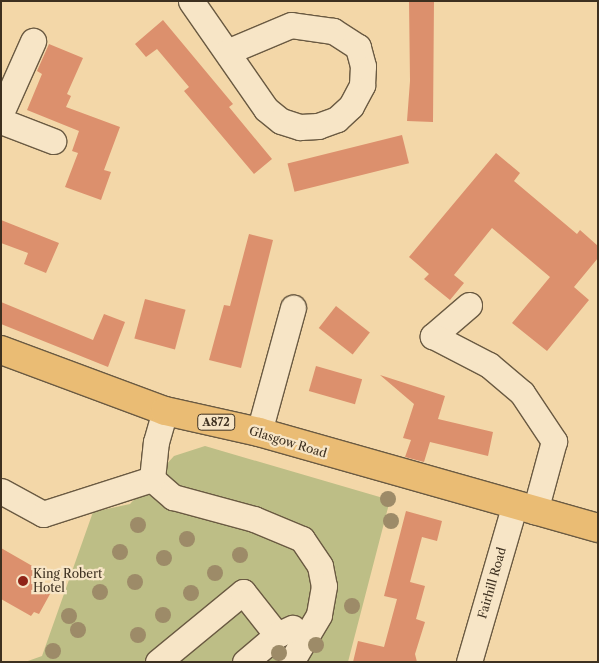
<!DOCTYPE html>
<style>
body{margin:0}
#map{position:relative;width:599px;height:663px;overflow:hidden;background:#f3d7a8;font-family:"Libre Caslon Text",serif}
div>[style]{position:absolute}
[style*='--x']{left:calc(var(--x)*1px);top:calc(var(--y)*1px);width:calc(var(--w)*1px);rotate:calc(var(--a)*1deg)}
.green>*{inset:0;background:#bdbe86}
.building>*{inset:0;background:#dc906d;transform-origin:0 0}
.roads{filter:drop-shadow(1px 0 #6a5a42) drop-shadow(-1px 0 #6a5a42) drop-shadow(0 1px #6a5a42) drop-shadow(0 -1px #6a5a42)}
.minor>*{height:25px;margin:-12.5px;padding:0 12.5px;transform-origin:12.5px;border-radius:12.5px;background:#f7e5c6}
.major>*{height:28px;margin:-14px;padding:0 14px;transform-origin:14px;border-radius:14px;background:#eabc74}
.trees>*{width:16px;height:16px;margin:-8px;border-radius:50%;background:#9d8b68}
.dots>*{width:14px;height:14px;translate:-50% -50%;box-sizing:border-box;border:2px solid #f7e5c6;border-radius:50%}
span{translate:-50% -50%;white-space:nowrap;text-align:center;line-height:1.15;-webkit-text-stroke:4.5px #f7e5c6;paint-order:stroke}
.shield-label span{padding:1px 4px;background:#f7e5c6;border:1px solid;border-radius:4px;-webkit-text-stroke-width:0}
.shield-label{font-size:11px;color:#3d3020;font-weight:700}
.street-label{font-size:12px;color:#3d3020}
.poi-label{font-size:12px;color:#3d3020}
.left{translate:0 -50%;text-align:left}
.frame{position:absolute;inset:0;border:2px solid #3d3020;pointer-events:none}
</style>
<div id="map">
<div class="green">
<div style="clip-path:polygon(205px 446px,390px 500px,348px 662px,25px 662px,42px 656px,93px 512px,130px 504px,174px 456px)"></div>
</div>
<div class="building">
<div style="clip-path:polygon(409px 1px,434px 1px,433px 122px,407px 121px,410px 81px)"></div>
<div style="clip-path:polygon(163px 20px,233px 104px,229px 107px,272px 159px,254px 174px,184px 91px,189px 87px,157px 49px,146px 57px,135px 44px)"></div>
<div style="clip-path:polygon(49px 44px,83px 58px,67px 94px,71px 96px,66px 107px,120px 127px,104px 170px,111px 172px,101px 200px,65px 187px,78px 153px,72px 151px,79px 131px,27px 110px,42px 74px,37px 71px)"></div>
<div style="left:402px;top:135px;width:29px;height:118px;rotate:76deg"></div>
<div style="clip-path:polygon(496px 153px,520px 173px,514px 181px,577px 234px,580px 230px,598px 246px,598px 258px,574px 287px,589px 300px,547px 351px,512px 323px,550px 277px,492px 228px,454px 275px,464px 283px,450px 300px,424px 279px,429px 274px,409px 257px)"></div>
<div style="clip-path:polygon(1px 220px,59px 243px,46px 273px,24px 264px,28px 253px,1px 243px)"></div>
<div style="clip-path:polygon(249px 234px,273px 240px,241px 368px,209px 360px,224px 305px,230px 306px)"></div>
<div style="left:145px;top:299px;width:42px;height:41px;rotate:15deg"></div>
<div style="clip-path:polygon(1px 302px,93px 340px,104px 314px,125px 322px,108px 367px,1px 324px)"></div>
<div style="left:336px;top:306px;width:43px;height:28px;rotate:38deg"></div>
<div style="left:316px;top:366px;width:48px;height:26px;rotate:16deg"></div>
<div style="clip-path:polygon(380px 375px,445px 396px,438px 419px,493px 432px,488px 456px,430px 442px,424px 462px,405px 457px,411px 440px,403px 438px,414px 404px)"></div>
<div style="clip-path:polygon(406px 511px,442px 521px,437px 541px,422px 537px,410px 582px,425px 586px,416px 619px,425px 622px,415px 654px,417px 662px,353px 662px,358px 641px,384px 647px,397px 599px,384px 596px)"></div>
<div style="clip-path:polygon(1px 548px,48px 575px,40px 588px,50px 594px,39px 614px,34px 612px,31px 616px,1px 599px)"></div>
</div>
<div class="roads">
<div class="minor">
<div style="--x:191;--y:1;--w:131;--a:55.2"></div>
<div style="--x:266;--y:109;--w:19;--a:39"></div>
<div style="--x:281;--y:121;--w:20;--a:18"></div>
<div style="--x:300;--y:127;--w:18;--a:-3"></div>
<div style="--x:318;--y:126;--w:20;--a:-20"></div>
<div style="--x:337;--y:119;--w:19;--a:-43"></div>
<div style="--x:351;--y:106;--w:24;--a:-62"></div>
<div style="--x:362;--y:85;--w:19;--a:-87"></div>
<div style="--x:363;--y:66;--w:20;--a:-105"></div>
<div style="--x:358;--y:47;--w:30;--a:-147"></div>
<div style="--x:333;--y:31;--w:42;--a:-171.9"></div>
<div style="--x:291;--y:25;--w:69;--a:157.1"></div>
<div style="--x:1;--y:113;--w:79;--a:-66"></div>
<div style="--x:1;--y:121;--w:56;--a:21"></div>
<div style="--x:469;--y:305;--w:48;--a:139.3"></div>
<div style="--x:433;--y:336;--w:63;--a:27.4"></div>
<div style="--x:489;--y:365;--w:43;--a:40.3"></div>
<div style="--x:522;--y:393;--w:58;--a:56.3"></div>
<div style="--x:554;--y:441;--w:73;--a:105.2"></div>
<div style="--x:259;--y:432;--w:129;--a:-74.7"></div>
<div style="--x:152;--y:479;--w:28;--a:41"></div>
<div style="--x:173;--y:497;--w:84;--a:15.2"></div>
<div style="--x:254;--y:519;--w:52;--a:22.6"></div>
<div style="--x:302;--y:539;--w:32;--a:56"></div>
<div style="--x:320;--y:566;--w:20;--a:79"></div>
<div style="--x:324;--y:586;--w:29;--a:100"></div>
<div style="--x:319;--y:615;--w:55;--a:120.8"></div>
<div style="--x:1;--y:491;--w:48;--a:28.7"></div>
<div style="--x:43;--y:514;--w:114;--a:-17.8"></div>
<div style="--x:152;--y:479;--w:37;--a:-84"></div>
<div style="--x:156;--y:442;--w:32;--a:-74"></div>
<div style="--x:158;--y:662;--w:110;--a:-39.5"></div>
<div style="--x:243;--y:592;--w:55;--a:51.7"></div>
<div style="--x:245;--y:662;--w:42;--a:-40.2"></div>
<div style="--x:277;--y:635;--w:17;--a:-25"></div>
<div style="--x:469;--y:662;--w:165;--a:-73.8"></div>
</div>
<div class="major">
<div style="--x:1;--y:350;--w:175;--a:20.4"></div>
<div style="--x:165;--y:411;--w:96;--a:12.6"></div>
<div style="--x:259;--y:432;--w:352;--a:15.8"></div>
</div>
</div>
<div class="trees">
<div style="left:388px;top:499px"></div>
<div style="left:391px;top:521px"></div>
<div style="left:138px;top:525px"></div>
<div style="left:187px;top:539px"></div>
<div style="left:120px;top:552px"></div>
<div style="left:240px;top:555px"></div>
<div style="left:164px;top:558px"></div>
<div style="left:215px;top:573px"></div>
<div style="left:135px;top:582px"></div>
<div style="left:100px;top:592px"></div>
<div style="left:191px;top:593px"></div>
<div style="left:352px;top:606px"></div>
<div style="left:163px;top:615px"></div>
<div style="left:69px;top:616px"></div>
<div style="left:78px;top:630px"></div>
<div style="left:138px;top:635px"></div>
<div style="left:316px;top:645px"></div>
<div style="left:53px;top:651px"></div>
<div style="left:279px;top:653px"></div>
</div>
<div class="dots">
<div style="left:23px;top:581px;background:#8f2418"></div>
</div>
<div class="shield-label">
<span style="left:216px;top:422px">A872</span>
</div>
<div class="street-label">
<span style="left:288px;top:442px;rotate:17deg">Glasgow Road</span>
<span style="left:492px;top:583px;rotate:-74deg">Fairhill Road</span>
</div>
<div class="poi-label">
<span class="left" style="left:33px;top:581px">King Robert<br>Hotel</span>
</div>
<div class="frame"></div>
</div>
